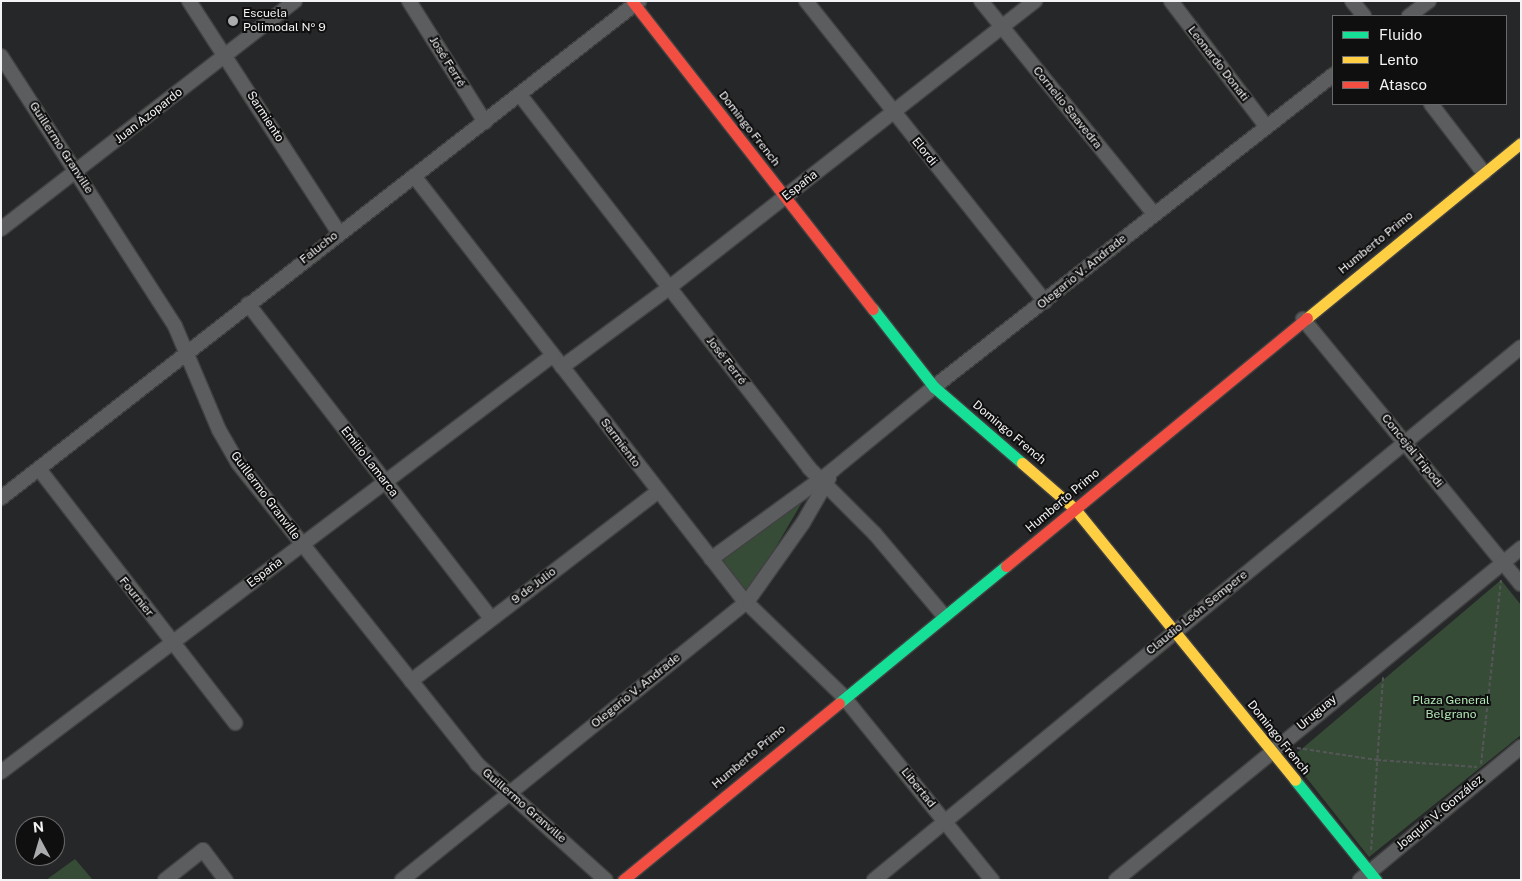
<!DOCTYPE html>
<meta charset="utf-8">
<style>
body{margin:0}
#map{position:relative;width:1522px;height:881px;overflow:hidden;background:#262728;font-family:"Public Sans",sans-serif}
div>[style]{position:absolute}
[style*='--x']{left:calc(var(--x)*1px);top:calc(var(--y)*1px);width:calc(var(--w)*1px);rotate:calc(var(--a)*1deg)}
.green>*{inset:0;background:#364c37}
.path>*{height:2px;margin-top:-1px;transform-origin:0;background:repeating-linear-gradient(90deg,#555657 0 4px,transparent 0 6.5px)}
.roads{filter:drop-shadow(1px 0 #414142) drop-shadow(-1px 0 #414142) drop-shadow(0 1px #414142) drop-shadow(0 -1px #414142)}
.street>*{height:14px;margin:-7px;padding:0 7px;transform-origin:7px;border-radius:7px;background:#5c5d5e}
.fast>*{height:11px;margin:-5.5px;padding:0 5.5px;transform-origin:5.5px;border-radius:5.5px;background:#16e098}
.slow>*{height:11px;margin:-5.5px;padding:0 5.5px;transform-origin:5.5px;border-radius:5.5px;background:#ffcf43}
.jam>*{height:11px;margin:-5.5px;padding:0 5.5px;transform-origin:5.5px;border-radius:5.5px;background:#f24e42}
.dots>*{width:14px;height:14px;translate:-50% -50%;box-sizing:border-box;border:2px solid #0f0f10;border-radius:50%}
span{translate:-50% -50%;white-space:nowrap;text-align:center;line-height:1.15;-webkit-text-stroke:4px #0f0f10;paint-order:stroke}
.poi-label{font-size:12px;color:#f3f3f5}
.left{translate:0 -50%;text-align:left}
.street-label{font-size:12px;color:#f3f3f5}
.park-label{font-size:12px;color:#b2e6b5}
.frame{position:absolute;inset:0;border:2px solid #f3f3f5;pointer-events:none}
.legend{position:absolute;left:1332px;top:15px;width:175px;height:90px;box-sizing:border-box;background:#0f0f10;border:1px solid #6a6a6c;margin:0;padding:6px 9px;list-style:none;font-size:15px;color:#f3f3f5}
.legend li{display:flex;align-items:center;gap:10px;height:25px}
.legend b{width:25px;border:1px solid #6a6a6c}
.north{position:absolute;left:15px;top:816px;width:50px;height:50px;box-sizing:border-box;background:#0f0f10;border:1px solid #6a6a6c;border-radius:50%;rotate:354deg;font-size:14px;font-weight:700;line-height:20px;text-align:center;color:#f3f3f5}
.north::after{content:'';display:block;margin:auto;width:18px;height:22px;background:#abacad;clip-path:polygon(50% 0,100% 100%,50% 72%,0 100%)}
</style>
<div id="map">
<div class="green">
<div style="clip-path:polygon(805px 497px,751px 590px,743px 592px,719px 562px)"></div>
<div style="clip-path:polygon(1501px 580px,1521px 605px,1521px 735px,1369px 857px,1291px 758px)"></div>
<div style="clip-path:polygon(75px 859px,93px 880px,46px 880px)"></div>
</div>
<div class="path">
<div style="--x:1297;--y:748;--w:81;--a:8.5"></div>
<div style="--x:1377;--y:760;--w:100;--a:4"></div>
<div style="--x:1481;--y:764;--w:185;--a:-83.8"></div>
<div style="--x:1371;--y:850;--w:173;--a:-86"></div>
</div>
<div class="roads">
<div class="street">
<div style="--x:189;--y:1;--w:276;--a:57.1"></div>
<div style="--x:409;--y:1;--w:143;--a:57.9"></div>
<div style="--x:806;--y:1;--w:384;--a:51.5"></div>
<div style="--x:981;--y:1;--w:274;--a:50.9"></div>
<div style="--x:1171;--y:1;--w:157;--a:52.8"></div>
<div style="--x:1352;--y:1;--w:19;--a:51"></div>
<div style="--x:1409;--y:16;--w:25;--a:-37"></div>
<div style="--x:1;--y:56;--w:321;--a:57.2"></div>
<div style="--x:175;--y:326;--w:113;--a:67.1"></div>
<div style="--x:219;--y:430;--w:38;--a:60"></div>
<div style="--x:238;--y:463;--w:384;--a:51.5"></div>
<div style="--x:477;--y:764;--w:173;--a:42"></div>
<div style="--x:520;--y:95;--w:472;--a:52.2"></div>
<div style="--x:809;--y:468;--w:93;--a:45"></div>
<div style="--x:875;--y:534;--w:107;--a:49.9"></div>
<div style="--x:1431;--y:104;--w:87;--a:52.5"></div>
<div style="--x:414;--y:176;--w:534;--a:52.14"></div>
<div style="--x:742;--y:598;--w:141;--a:44.1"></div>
<div style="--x:843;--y:696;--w:237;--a:51"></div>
<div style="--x:1;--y:229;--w:372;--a:-37.8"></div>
<div style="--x:248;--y:304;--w:397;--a:52.3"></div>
<div style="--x:1303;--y:319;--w:343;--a:50.6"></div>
<div style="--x:562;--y:367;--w:134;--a:-36.5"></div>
<div style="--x:670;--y:287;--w:464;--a:-38.1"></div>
<div style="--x:39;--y:469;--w:321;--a:52.3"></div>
<div style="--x:1;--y:498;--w:809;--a:-37.92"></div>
<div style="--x:711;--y:559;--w:151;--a:-36.1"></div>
<div style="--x:833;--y:470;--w:131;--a:-39.4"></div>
<div style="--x:934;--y:387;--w:507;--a:-38.02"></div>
<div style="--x:411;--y:681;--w:310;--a:-37.5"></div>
<div style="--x:1;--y:772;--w:690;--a:-37.05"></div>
<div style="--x:165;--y:880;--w:48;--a:-38.3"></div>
<div style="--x:203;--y:850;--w:38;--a:53"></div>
<div style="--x:402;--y:880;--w:443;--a:-38.9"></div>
<div style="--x:747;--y:602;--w:97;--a:-54.7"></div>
<div style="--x:803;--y:523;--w:52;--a:-60"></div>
<div style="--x:874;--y:880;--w:838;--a:-39.48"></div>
<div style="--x:1116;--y:880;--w:524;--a:-39.34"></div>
<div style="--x:1360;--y:880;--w:209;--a:-39.6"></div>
</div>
<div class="fast">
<div style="--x:873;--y:309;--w:99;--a:52"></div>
<div style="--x:934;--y:387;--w:116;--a:40.8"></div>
<div style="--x:839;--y:703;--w:216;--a:-39.4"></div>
<div style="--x:1295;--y:780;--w:129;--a:51"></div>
</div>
<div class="slow">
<div style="--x:1307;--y:318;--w:276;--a:-39.3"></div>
<div style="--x:1022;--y:463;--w:70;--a:41"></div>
<div style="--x:1075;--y:509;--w:349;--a:50.9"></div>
</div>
<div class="jam">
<div style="--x:632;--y:1;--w:391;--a:52"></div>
<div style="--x:1006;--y:566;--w:390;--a:-39.5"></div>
<div style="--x:623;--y:880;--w:279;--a:-39.3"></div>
</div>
</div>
<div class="dots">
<div style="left:233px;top:21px;background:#abacad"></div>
</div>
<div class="poi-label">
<span class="left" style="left:243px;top:21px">Escuela<br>Polimodal Nº 9</span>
</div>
<div class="street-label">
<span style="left:447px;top:62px;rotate:58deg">José Ferré</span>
<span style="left:1218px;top:64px;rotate:52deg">Leonardo Donati</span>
<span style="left:1067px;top:108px;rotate:51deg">Cornelio Saavedra</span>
<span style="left:149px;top:116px;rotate:-38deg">Juan Azopardo</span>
<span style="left:265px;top:117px;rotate:57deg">Sarmiento</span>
<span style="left:749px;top:129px;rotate:52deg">Domingo French</span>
<span style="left:61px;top:148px;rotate:57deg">Guillermo Granville</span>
<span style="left:924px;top:152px;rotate:51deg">Elordi</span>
<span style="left:800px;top:186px;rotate:-38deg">España</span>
<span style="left:1376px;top:243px;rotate:-39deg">Humberto Primo</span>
<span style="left:319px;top:248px;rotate:-38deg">Falucho</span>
<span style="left:1082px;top:272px;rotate:-39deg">Olegario V. Andrade</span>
<span style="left:726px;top:361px;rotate:52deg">José Ferré</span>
<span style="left:1009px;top:433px;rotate:40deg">Domingo French</span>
<span style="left:620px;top:443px;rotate:53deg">Sarmiento</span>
<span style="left:1412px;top:451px;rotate:51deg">Concejal Tripodi</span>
<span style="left:369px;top:462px;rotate:52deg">Emilio Lamarca</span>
<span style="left:265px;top:496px;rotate:53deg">Guillermo Granville</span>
<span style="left:1063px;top:501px;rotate:-40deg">Humberto Primo</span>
<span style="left:265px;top:573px;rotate:-37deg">España</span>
<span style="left:534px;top:586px;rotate:-37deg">9 de Julio</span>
<span style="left:136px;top:597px;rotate:51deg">Fournier</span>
<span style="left:1197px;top:613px;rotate:-39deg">Claudio León Sempere</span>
<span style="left:636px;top:691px;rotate:-39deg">Olegario V. Andrade</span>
<span style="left:1317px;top:713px;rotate:-40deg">Uruguay</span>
<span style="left:1278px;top:738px;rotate:51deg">Domingo French</span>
<span style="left:749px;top:757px;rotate:-40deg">Humberto Primo</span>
<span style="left:918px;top:788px;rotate:51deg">Libertad</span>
<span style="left:524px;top:806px;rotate:41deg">Guillermo Granville</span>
<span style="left:1440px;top:813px;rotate:-40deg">Joaquín V. González</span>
</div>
<div class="park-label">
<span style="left:1451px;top:708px">Plaza General<br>Belgrano</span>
</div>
<div class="frame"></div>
<ul class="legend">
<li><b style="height:6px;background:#16e098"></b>Fluido</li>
<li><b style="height:6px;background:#ffcf43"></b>Lento</li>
<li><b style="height:6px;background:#f24e42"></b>Atasco</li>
</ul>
<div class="north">N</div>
</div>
